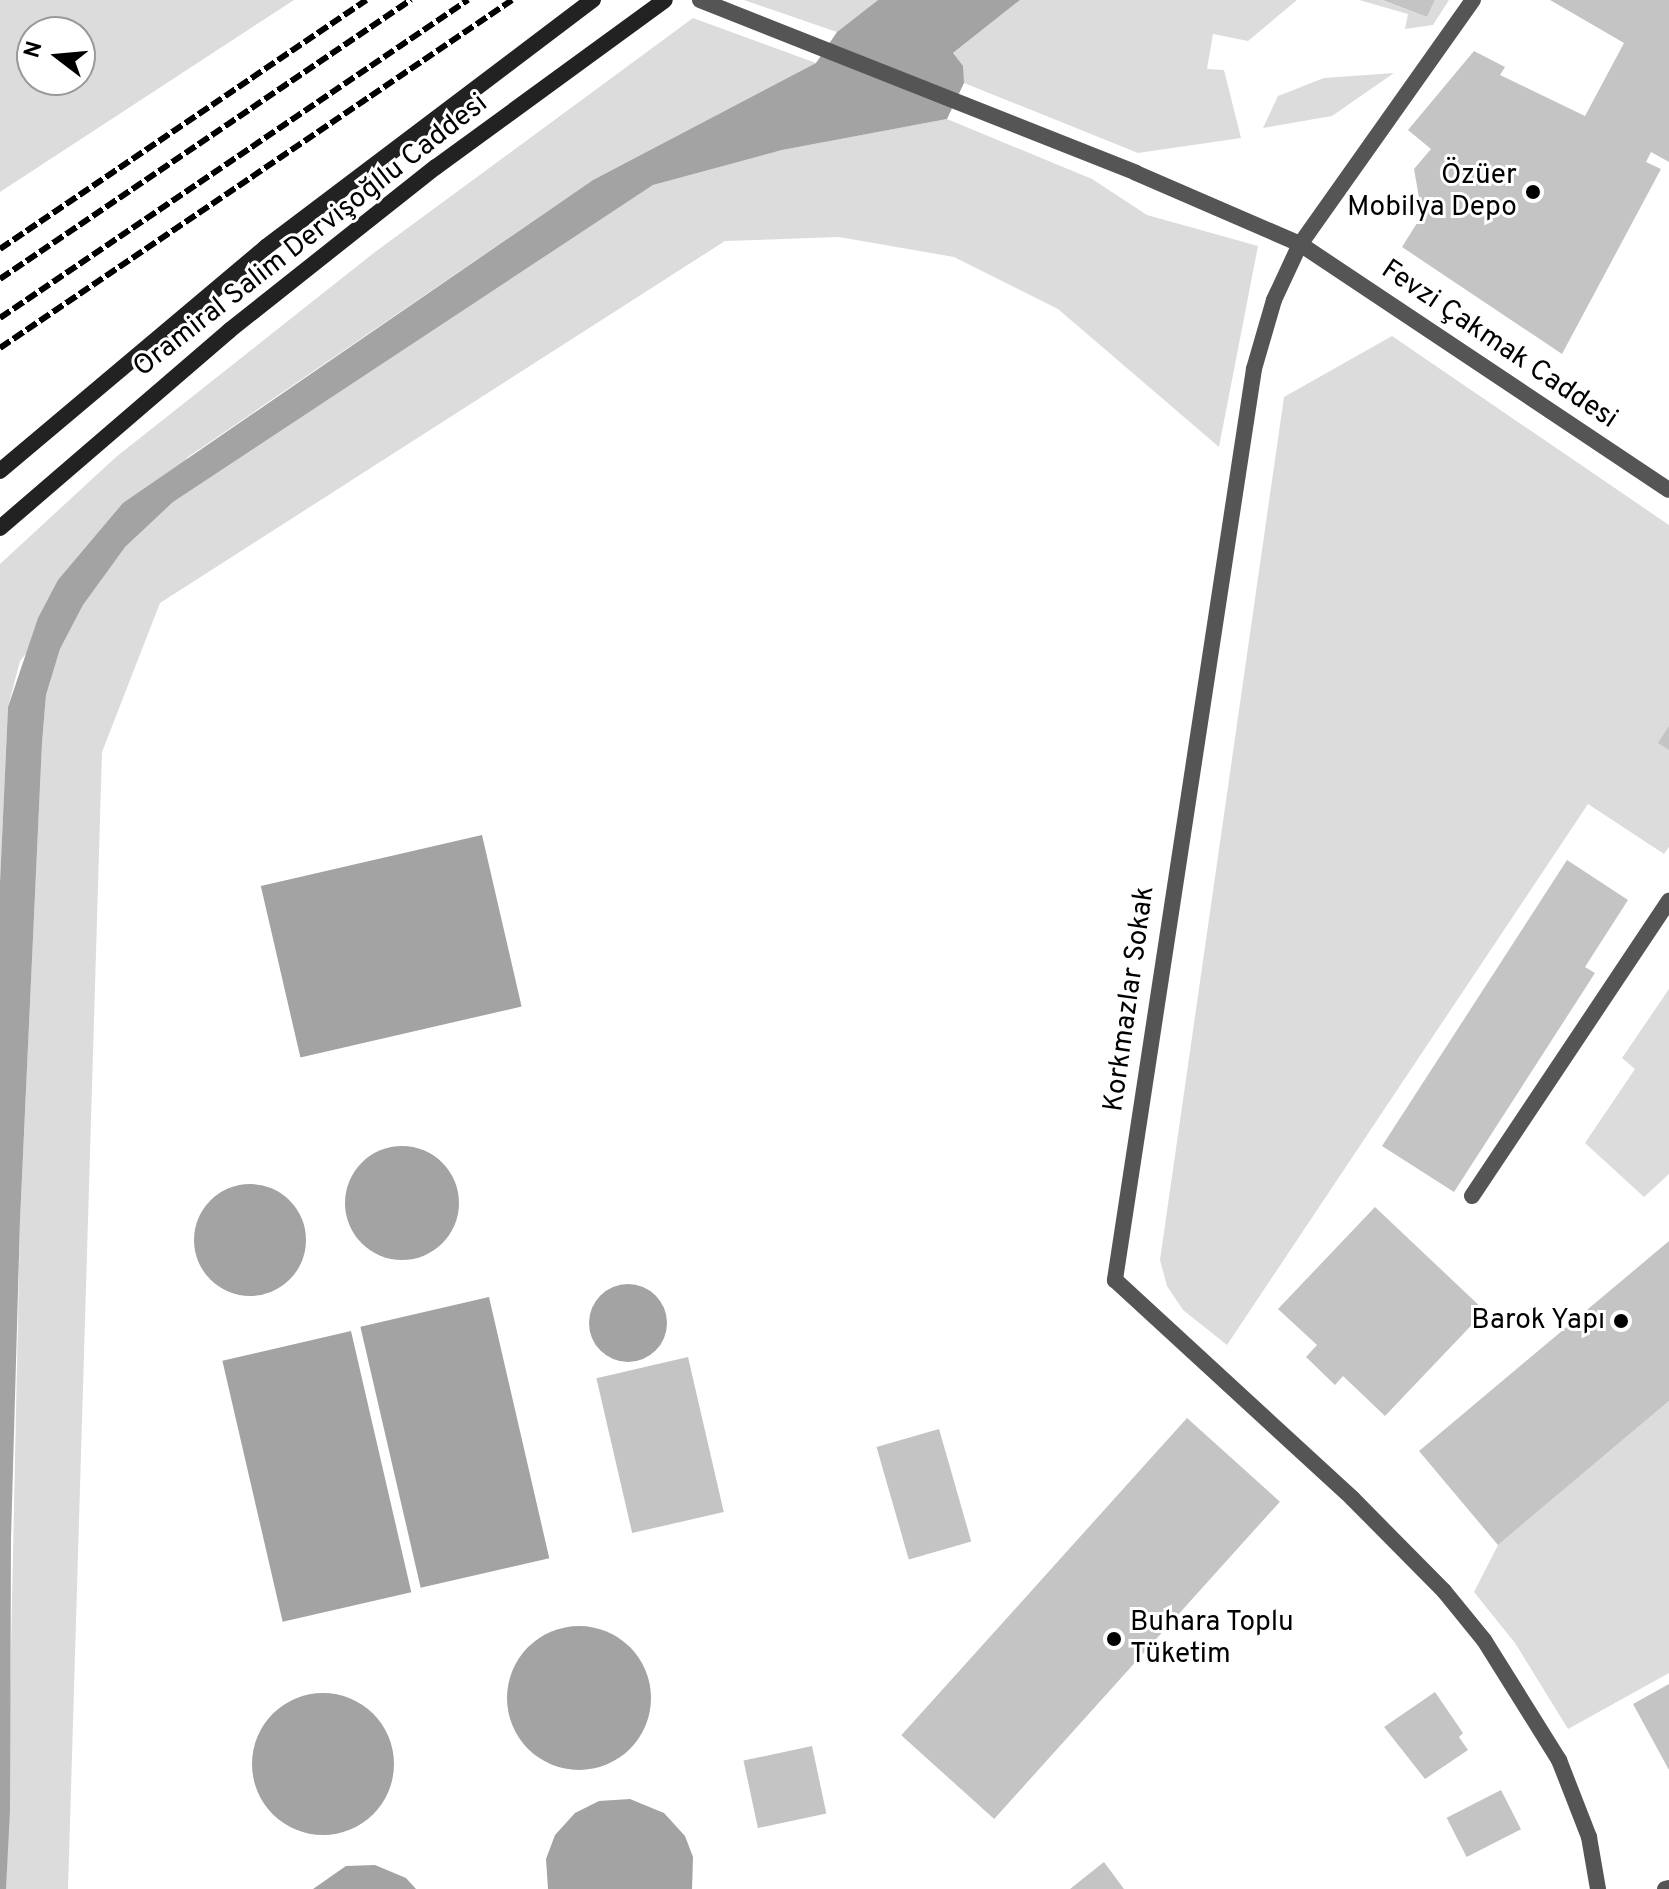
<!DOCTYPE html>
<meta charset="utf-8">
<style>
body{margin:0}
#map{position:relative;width:1669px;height:1889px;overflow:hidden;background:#fff;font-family:Overpass,sans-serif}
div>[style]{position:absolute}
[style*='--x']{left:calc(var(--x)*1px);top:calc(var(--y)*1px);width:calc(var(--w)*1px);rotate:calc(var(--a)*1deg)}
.green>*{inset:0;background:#dcdcdc}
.water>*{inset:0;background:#a3a3a3;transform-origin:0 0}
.round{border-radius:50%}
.building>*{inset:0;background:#c4c4c4;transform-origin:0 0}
.service>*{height:16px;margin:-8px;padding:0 8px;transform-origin:8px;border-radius:8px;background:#555}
.pedestrian>*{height:16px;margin:-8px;padding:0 8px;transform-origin:8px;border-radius:8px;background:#555}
.minor>*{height:16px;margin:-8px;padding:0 8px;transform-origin:8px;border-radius:8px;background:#555}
.tertiary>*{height:16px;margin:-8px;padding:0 8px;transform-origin:8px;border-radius:8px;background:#555}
.secondary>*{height:16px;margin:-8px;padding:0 8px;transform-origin:8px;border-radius:8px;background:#222}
.rail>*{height:6px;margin-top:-3px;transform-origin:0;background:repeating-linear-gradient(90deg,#000 0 12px,transparent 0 16px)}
.dots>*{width:22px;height:22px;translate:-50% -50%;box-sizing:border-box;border:4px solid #fff;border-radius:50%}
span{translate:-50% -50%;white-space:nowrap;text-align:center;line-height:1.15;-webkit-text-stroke:6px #fff;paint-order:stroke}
.poi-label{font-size:28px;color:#000}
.right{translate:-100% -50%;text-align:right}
.left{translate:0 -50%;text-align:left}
.street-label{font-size:28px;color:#000}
.north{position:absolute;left:16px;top:16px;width:80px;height:80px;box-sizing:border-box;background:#fff;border:2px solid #999;border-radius:50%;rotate:286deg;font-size:22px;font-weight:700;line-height:32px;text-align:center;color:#000}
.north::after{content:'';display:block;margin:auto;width:28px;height:36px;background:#000;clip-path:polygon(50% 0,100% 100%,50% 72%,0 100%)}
</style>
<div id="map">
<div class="green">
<div style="clip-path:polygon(evenodd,0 0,294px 0,0 192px,0 0,32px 32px,80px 32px,80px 80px,32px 80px,32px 32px)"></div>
<div style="clip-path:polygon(744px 0,878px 0,837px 32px)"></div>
<div style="clip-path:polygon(1020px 0,1297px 0,1248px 41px,1213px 34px,1207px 69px,1224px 70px,1241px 138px,1138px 153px,932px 70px)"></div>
<div style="clip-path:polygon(1359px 0,1381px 0,1427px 17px,1435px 0,1449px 0,1433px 25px,1405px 29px,1408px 14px)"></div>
<div style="clip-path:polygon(693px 18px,816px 63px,593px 180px,188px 457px,20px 661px,8px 707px,0 882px,0 564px,116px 457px,375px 252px)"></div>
<div style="clip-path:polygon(1394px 73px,1332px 116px,1263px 128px,1278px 96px,1324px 78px)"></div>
<div style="clip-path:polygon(947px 119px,1092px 179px,1147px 215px,1258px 246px,1219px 447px,1058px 309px,954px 257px,839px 237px,725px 241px,160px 603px,102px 752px,68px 1889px,6px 1889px,20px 1220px,42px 743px,46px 695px,60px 649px,83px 605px,124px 547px,173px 502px,653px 185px,782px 150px)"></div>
<div style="clip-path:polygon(1392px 336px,1669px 525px,1669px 847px,1664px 854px,1588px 804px,1227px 1345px,1183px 1310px,1167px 1286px,1160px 1260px,1284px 397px)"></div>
<div style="clip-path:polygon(1669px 989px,1669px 1174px,1644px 1197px,1585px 1143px,1635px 1069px,1622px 1058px)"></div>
<div style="clip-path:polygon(1669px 1401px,1669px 1673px,1568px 1729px,1515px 1643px,1474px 1592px,1498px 1545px)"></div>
</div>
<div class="water">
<div style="clip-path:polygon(878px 0,1020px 0,953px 53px,963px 66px,964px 83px,947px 119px,782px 150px,653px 185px,173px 502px,125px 547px,83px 605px,60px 649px,46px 695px,42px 743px,20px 1220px,11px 1539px,10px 1810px,6px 1889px,0 1889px,0 882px,8px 707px,38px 618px,58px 580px,123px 503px,593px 180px,816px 63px,837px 32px)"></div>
<div style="left:482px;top:835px;width:176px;height:227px;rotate:77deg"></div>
<div class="round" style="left:345px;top:1146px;width:114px;height:114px"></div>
<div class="round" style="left:194px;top:1184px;width:112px;height:112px"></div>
<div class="round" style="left:589px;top:1284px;width:78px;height:78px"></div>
<div style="left:489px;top:1297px;width:268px;height:132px;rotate:77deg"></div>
<div style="left:351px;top:1331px;width:268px;height:132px;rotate:77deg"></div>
<div class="round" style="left:507px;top:1626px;width:144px;height:144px"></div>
<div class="round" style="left:252px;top:1693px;width:142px;height:142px"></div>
<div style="clip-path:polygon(630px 1799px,664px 1813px,685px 1836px,693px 1857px,692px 1889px,548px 1889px,546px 1859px,555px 1835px,575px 1813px,599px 1801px)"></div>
<div style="clip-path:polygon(375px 1865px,406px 1878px,416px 1889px,313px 1889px,346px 1866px)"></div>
</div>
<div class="building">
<div style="clip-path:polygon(1382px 0,1435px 0,1427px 17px)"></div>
<div style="clip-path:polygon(1550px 0,1669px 0,1669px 162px,1651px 152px,1646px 162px,1661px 169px,1562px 354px,1402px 247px,1422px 215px,1414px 169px,1431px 149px,1408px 130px,1474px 51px,1505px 67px,1500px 75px,1585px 116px,1624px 43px)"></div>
<div style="clip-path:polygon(1669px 726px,1669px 750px,1658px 743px)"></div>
<div style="clip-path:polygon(1567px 860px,1628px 900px,1585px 967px,1595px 973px,1454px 1192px,1382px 1146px)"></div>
<div style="clip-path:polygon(1375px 1207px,1485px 1311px,1385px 1416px,1343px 1376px,1335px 1385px,1306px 1357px,1317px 1345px,1278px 1309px)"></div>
<div style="clip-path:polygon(1669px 1241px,1669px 1401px,1498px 1545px,1419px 1451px)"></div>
<div style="left:688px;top:1357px;width:159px;height:94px;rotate:77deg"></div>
<div style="left:1187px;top:1418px;width:125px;height:427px;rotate:42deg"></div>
<div style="left:939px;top:1429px;width:117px;height:65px;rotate:74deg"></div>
<div style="clip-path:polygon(1669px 1684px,1669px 1770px,1633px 1704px)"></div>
<div style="clip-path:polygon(1435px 1692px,1463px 1733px,1459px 1737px,1468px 1750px,1425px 1779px,1384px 1727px)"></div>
<div style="left:812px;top:1746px;width:69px;height:70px;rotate:78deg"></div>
<div style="left:1501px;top:1790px;width:44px;height:61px;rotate:63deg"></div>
<div style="clip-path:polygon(1104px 1862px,1124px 1889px,1070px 1889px)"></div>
</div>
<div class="service">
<div style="--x:1136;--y:173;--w:179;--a:23.4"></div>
<div style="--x:1472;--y:1196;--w:355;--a:-56.3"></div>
</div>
<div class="pedestrian">
<div style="--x:700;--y:0;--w:469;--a:21.6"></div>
</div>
<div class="minor">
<div style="--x:1473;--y:0;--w:299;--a:125.3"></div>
<div style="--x:1300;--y:244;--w:62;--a:114.9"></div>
<div style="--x:1274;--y:300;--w:72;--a:106.2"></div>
<div style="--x:1254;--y:369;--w:922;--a:98.68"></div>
<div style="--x:1115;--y:1280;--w:322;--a:42.6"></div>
<div style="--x:1352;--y:1498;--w:131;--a:45.3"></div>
<div style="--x:1444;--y:1591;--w:63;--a:50.8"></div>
<div style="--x:1484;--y:1640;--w:142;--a:58"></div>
<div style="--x:1559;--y:1760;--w:83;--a:68.7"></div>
<div style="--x:1589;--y:1837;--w:53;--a:80.2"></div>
<div style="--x:1665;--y:1889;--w:4;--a:-14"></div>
</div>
<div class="tertiary">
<div style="--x:1300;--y:244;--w:443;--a:33.7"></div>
</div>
<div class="secondary">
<div style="--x:0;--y:471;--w:348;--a:-40.1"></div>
<div style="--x:266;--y:247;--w:410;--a:-37.1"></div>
<div style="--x:0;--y:528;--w:303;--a:-40.7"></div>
<div style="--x:230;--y:330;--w:263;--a:-38.4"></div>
<div style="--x:436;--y:167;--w:283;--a:-36.1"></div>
</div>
<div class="rail">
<div style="--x:0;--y:249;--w:443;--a:-34.2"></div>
<div style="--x:0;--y:279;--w:497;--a:-34.2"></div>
<div style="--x:0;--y:318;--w:566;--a:-34.2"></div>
<div style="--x:0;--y:348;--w:619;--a:-34.2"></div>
</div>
<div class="dots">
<div style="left:1533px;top:192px;background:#000"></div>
<div style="left:1621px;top:1321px;background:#000"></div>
<div style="left:1114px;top:1639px;background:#000"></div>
</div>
<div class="poi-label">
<span class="right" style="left:1517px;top:192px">Özüer<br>Mobilya Depo</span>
<span class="right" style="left:1605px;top:1321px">Barok Yapı</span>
<span class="left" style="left:1130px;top:1639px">Buhara Toplu<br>Tüketim</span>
</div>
<div class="street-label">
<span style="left:311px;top:236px;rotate:-38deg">Oramiral Salim Dervişoğllu Caddesi</span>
<span style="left:1499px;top:345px;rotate:34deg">Fevzi Çakmak Caddesi</span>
<span style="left:1130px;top:999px;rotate:-82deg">Korkmazlar Sokak</span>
</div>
<div class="north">N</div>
</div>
